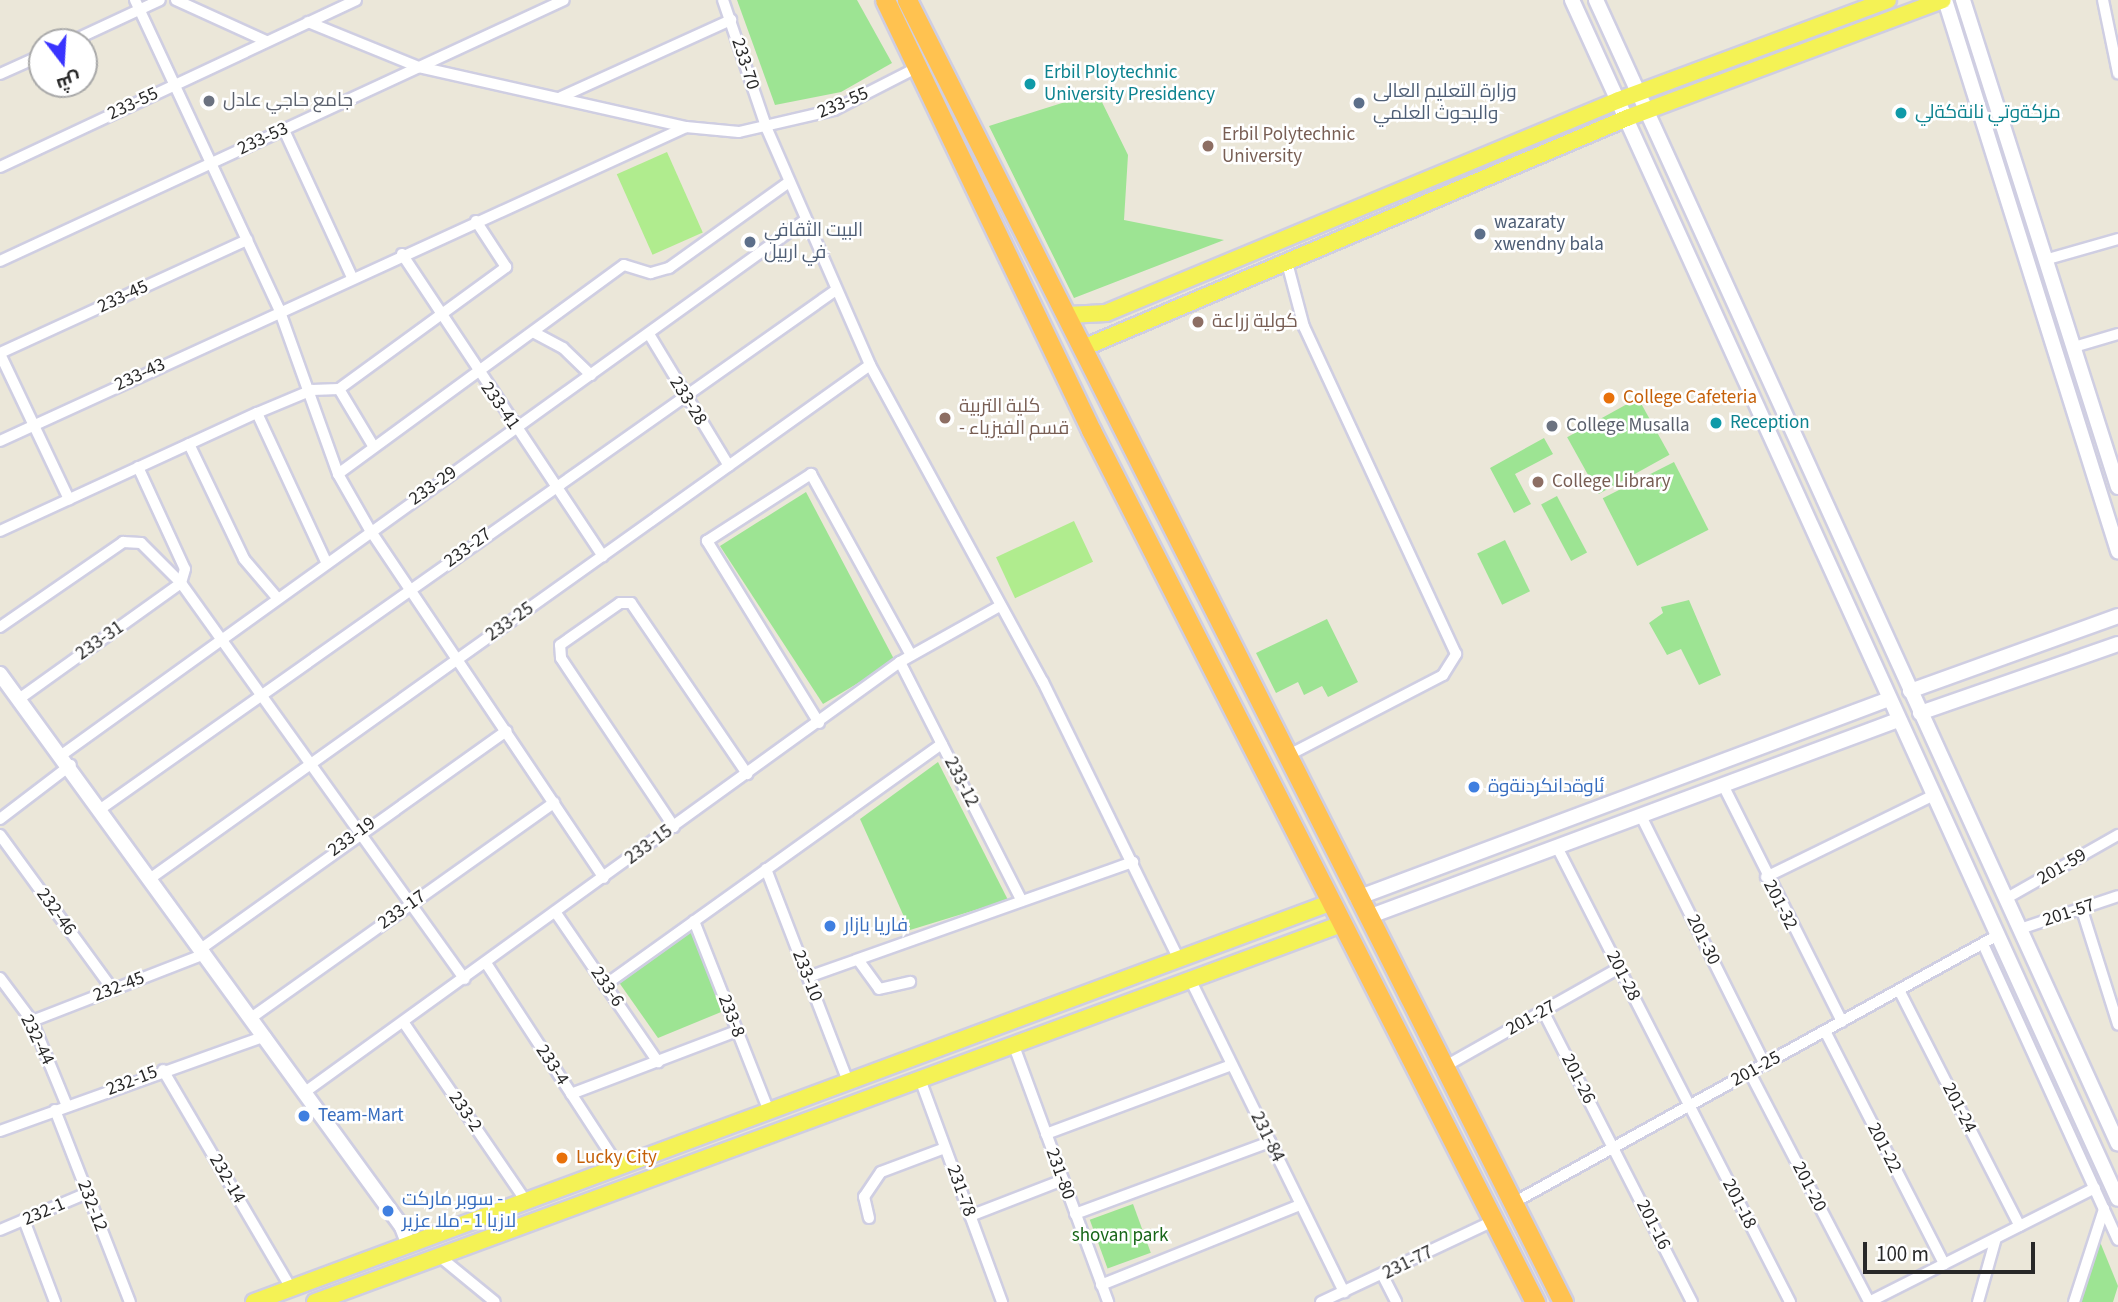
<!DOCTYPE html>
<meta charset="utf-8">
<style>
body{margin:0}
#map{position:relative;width:2118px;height:1302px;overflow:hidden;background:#ebe7d9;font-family:"Source Sans 3",Cairo,sans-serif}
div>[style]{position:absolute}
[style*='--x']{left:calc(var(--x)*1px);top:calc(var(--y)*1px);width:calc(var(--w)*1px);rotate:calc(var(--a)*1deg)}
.green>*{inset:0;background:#9de493;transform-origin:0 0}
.pitch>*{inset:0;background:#b0ec8e;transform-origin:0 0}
.roads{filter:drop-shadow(2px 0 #cfcee2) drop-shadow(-2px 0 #cfcee2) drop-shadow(0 2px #cfcee2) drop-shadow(0 -2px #cfcee2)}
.street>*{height:10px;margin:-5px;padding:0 5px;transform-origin:5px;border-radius:5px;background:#fff}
.secondary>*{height:14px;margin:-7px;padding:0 7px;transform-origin:7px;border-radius:7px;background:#fff}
.primary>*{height:16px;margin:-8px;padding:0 8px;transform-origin:8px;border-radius:8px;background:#f4f255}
.highway>*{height:19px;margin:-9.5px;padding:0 9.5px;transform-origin:9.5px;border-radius:9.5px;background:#ffc250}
.dots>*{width:19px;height:19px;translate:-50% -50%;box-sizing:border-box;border:4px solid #fff;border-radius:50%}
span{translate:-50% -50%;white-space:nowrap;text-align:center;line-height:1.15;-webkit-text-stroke:5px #fff;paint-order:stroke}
.street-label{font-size:19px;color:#282828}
.culture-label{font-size:19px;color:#0d838f}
.left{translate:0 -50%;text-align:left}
.service-label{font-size:19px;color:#4e5e75}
.worship-label{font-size:19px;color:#5b616d}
.education-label{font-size:19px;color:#785e54}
.food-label{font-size:19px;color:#c56008}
.shop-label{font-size:19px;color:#366cbe}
.park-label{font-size:19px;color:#176618}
.north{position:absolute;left:28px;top:28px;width:70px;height:70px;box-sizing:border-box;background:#fff;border:2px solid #a9a9a9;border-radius:50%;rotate:163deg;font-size:19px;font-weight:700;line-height:28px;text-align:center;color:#282828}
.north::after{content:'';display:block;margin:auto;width:24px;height:32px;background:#3933ff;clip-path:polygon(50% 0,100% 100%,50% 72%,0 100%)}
.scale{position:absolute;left:1863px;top:1242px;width:172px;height:32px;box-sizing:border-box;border:4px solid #282828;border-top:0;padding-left:9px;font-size:21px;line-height:24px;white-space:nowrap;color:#282828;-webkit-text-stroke:5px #fff;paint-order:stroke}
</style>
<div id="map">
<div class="green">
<div style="clip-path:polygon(737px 0,857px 0,892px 63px,841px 92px,775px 105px)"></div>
<div style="clip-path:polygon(1097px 92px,1128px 155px,1124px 220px,1224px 240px,1074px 298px,989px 126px)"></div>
<div style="left:1638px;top:398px;width:65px;height:81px;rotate:61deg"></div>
<div style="clip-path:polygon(1544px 438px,1553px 454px,1515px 474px,1531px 504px,1514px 513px,1490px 468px)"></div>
<div style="left:1674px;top:462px;width:76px;height:80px;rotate:63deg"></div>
<div style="clip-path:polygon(806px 492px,895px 661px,823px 704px,720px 546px)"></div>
<div style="left:1557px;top:496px;width:64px;height:18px;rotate:62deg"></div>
<div style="left:1505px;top:540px;width:57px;height:31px;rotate:64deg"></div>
<div style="clip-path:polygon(1689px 600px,1721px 675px,1699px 685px,1681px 649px,1667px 655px,1649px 623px,1663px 613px,1661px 607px)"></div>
<div style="clip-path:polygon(1327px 619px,1358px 682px,1328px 697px,1322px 686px,1304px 695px,1298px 682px,1276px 693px,1256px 653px)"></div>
<div style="clip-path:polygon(938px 762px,1008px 900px,910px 930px,860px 819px)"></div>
<div style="clip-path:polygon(694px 927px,726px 1010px,658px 1038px,618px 981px)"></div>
<div style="left:1133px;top:1204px;width:52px;height:46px;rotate:70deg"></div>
<div style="clip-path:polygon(2098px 1237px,2118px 1286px,2113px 1302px,2078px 1302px)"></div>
</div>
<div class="pitch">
<div style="left:667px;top:152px;width:88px;height:55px;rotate:66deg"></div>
<div style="left:1074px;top:521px;width:45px;height:86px;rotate:65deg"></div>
</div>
<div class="roads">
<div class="street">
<div style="--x:135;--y:0;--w:341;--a:65"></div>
<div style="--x:279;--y:309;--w:175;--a:70.3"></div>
<div style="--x:338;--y:474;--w:64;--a:60.3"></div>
<div style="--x:370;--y:530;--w:419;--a:56.1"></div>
<div style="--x:176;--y:0;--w:99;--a:24.5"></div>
<div style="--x:723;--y:0;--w:136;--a:71.2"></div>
<div style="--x:767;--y:129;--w:257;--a:66.4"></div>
<div style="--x:870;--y:365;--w:361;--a:61.4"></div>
<div style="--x:1043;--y:682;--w:309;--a:63.9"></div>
<div style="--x:2103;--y:0;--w:75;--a:78.4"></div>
<div style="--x:308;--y:22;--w:120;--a:22.1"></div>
<div style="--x:419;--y:67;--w:274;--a:12.7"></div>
<div style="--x:686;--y:127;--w:53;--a:5.4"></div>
<div style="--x:739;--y:132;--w:98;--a:-13"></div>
<div style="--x:834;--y:110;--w:92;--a:-27.1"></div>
<div style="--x:70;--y:42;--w:99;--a:-25"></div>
<div style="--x:0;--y:74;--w:46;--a:-24.3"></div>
<div style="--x:561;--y:97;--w:187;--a:-24.4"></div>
<div style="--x:284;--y:130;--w:162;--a:65.2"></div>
<div style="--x:0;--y:167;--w:393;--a:-25.1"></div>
<div style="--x:402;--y:254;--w:363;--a:56.4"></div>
<div style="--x:2048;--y:259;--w:73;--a:-15.9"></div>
<div style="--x:0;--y:261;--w:621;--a:-24.83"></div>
<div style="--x:533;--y:332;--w:34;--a:28"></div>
<div style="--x:563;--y:348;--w:39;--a:44"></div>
<div style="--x:649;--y:334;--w:154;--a:58.8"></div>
<div style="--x:2074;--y:347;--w:46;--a:-16.5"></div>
<div style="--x:0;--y:353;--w:272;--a:-24.6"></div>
<div style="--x:0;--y:354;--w:161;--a:64.6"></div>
<div style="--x:339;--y:389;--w:64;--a:59"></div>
<div style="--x:257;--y:413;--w:166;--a:65.1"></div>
<div style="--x:0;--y:441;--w:754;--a:-24.59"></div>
<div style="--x:189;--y:444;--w:127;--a:64.4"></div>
<div style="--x:244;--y:559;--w:52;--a:49.6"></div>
<div style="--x:138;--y:467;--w:112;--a:65.3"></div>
<div style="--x:185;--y:569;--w:15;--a:106"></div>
<div style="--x:338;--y:474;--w:354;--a:-36.2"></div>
<div style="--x:624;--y:265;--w:28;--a:17"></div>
<div style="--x:651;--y:273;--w:19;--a:-16"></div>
<div style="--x:669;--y:268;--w:148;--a:-35.6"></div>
<div style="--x:0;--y:531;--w:283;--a:-24.7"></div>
<div style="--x:257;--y:413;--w:60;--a:-22.7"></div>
<div style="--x:312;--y:390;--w:27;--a:-2"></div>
<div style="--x:339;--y:389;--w:207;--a:-36.1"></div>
<div style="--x:506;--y:267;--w:55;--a:-123.1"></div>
<div style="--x:0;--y:627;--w:150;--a:-34.6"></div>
<div style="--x:123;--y:542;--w:18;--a:3"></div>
<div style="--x:141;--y:543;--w:57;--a:45"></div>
<div style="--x:181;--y:583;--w:487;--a:54.4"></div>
<div style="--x:900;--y:662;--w:268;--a:63"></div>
<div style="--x:19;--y:699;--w:199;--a:-35.6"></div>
<div style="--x:819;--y:723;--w:214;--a:-121.6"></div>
<div style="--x:707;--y:541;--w:124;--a:-32.8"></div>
<div style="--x:811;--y:474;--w:207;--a:61.1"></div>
<div style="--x:63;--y:754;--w:913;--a:-35.73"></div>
<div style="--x:1285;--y:757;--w:178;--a:-27.4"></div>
<div style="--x:1443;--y:675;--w:25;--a:-58"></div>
<div style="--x:1456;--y:654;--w:361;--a:-114.9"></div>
<div style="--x:1304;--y:327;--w:70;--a:-104.8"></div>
<div style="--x:1723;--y:785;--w:265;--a:63.3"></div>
<div style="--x:102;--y:808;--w:898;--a:-35.21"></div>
<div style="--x:1641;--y:816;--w:278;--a:63.5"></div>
<div style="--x:0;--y:819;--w:89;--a:-37.3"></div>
<div style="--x:674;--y:827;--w:203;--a:-123.8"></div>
<div style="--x:561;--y:658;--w:13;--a:-94"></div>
<div style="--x:560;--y:645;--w:73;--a:-35"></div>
<div style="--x:620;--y:603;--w:11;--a:0"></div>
<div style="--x:631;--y:603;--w:207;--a:55.8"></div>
<div style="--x:0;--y:835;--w:192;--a:53.9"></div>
<div style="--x:1557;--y:847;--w:511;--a:62.88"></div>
<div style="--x:766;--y:869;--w:228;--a:68.9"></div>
<div style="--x:1766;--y:877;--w:187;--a:-26"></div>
<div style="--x:151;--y:878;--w:883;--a:-35.51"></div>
<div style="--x:2007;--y:898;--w:128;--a:-29.6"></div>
<div style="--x:2082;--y:910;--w:120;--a:72.5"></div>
<div style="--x:556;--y:913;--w:181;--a:55.6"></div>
<div style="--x:694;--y:921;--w:204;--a:68.5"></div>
<div style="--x:2020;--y:929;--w:103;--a:-18.6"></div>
<div style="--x:1983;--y:944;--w:325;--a:65.5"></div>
<div style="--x:202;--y:948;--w:374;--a:-35.5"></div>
<div style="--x:859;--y:961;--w:34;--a:54"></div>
<div style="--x:879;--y:989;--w:32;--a:-13"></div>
<div style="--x:486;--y:963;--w:244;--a:56.9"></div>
<div style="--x:808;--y:977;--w:345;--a:-19.5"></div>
<div style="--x:0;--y:978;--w:54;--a:53.3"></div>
<div style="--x:32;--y:1021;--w:92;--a:67.6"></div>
<div style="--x:1191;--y:981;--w:347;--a:63.8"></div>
<div style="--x:605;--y:985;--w:414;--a:-35.6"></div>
<div style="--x:1899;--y:990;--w:265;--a:62.9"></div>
<div style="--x:1543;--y:1011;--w:327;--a:62.9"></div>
<div style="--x:251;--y:1018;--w:372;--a:-35.4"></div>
<div style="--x:32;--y:1021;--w:186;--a:-21.2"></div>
<div style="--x:404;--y:1023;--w:216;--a:55.6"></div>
<div style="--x:1825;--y:1031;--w:262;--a:62.9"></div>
<div style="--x:1014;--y:1046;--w:273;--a:69.8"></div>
<div style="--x:1444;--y:1067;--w:201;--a:-29.5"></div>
<div style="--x:163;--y:1070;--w:253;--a:59.6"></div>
<div style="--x:1750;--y:1073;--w:258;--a:62.5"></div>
<div style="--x:920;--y:1079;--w:238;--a:69.8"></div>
<div style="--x:305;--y:1092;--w:734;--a:-35.86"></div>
<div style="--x:900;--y:662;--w:112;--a:-29.3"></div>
<div style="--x:571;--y:1094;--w:178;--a:-20.8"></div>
<div style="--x:55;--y:1110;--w:206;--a:68.7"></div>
<div style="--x:0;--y:1131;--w:282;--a:-19.7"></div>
<div style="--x:1046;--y:1134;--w:198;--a:-20.4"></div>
<div style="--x:1513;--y:1203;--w:554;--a:-28.92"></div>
<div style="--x:1075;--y:1214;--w:208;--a:-20.3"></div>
<div style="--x:970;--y:1216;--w:100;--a:-21.2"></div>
<div style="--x:869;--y:1218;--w:22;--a:-103"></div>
<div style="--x:864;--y:1197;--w:30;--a:-56"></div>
<div style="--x:881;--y:1172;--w:68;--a:-20.6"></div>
<div style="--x:24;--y:1220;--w:88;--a:69.3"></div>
<div style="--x:0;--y:1230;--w:95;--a:-23"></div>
<div style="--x:439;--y:1256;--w:72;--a:39.4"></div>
<div style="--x:1383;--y:1276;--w:29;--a:63"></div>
<div style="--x:1101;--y:1285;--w:214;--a:-21.9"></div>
<div style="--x:1321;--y:1302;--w:190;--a:-25.2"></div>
<div style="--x:1869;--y:1302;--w:253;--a:-26.8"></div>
<div style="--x:1978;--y:1302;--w:66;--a:-74.3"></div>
<div style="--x:2074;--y:1302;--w:98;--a:-72.1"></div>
</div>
<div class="secondary">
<div style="--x:1572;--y:0;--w:1317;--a:65.52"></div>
<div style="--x:1596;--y:0;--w:1257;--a:65.47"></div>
<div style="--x:1945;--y:0;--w:578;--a:72.57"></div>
<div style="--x:1963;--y:0;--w:511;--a:72.35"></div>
<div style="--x:0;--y:674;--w:684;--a:53.98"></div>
<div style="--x:402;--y:1227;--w:19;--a:69"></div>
<div style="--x:1910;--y:691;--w:221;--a:-19.8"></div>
<div style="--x:1920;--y:713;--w:210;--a:-19.2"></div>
<div style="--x:1357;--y:898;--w:568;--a:-20.51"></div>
<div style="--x:1368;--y:917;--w:565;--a:-20.39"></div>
</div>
<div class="primary">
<div style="--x:1068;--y:315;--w:38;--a:-3"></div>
<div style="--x:1106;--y:313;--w:555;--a:-22.55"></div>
<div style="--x:1619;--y:100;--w:287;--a:-20.4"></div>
<div style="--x:1083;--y:348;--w:591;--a:-22.92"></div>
<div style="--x:1627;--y:118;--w:337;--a:-20.5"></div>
<div style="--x:254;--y:1302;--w:1148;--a:-20.35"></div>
<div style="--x:315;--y:1302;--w:1094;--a:-20.21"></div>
</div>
<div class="highway">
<div style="--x:885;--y:0;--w:477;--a:64.4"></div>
<div style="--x:1091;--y:430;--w:979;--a:63.02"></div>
<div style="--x:907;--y:0;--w:1458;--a:63.26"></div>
</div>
</div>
<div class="dots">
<div style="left:1030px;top:84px;background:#0f9aa8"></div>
<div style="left:209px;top:101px;background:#6b7280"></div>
<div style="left:1359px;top:103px;background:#5c6f8a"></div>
<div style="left:1901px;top:113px;background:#0f9aa8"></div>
<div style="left:1208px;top:146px;background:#8d6e63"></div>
<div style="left:1480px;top:234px;background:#5c6f8a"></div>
<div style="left:750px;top:242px;background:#5c6f8a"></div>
<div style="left:1198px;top:322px;background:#8d6e63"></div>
<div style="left:1609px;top:398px;background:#e8710a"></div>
<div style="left:945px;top:418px;background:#8d6e63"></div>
<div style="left:1716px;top:423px;background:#0f9aa8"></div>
<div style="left:1552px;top:426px;background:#6b7280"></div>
<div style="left:1538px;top:482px;background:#8d6e63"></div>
<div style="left:1474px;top:787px;background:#3f7fe0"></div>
<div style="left:830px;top:926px;background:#3f7fe0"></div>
<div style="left:304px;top:1116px;background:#3f7fe0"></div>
<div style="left:562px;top:1158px;background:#e8710a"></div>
<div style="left:388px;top:1211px;background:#3f7fe0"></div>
</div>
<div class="street-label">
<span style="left:745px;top:64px;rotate:72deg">233-70</span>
<span style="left:843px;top:103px;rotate:-23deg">233-55</span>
<span style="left:133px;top:104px;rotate:-25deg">233-55</span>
<span style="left:263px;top:139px;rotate:-25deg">233-53</span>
<span style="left:123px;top:297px;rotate:-25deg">233-45</span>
<span style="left:140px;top:375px;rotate:-25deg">233-43</span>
<span style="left:688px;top:401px;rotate:58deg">233-28</span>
<span style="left:500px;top:406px;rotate:55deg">233-41</span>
<span style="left:433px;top:486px;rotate:-35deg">233-29</span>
<span style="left:468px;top:548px;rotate:-36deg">233-27</span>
<span style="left:510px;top:622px;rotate:-35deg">233-25</span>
<span style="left:100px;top:641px;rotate:-35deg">233-31</span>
<span style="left:961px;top:782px;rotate:63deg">233-12</span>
<span style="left:352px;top:837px;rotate:-36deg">233-19</span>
<span style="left:649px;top:845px;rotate:-36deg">233-15</span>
<span style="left:2062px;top:867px;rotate:-30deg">201-59</span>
<span style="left:1780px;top:905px;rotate:63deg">201-32</span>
<span style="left:402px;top:910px;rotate:-35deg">233-17</span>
<span style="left:56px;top:912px;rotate:54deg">232-46</span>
<span style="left:2069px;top:913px;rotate:-18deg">201-57</span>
<span style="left:1703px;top:940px;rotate:64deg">201-30</span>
<span style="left:807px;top:976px;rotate:69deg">233-10</span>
<span style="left:1623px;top:976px;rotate:63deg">201-28</span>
<span style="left:119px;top:987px;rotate:-21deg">232-45</span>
<span style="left:607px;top:987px;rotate:56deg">233-6</span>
<span style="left:731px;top:1016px;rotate:69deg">233-8</span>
<span style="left:1531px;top:1018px;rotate:-29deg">201-27</span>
<span style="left:37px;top:1040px;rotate:64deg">232-44</span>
<span style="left:552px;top:1065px;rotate:57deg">233-4</span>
<span style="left:1756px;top:1069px;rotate:-29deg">201-25</span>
<span style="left:1578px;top:1079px;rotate:63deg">201-26</span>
<span style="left:132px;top:1081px;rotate:-21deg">232-15</span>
<span style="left:1959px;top:1108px;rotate:63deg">201-24</span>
<span style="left:465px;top:1112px;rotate:56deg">233-2</span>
<span style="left:1267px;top:1137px;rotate:64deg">231-84</span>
<span style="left:1884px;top:1148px;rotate:63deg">201-22</span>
<span style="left:1060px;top:1174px;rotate:70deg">231-80</span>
<span style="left:227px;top:1179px;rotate:60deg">232-14</span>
<span style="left:1809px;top:1187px;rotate:63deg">201-20</span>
<span style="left:961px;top:1191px;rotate:70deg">231-78</span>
<span style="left:1739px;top:1204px;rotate:63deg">201-18</span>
<span style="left:92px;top:1206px;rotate:69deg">232-12</span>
<span style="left:44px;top:1212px;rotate:-23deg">232-1</span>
<span style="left:1653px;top:1225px;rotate:63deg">201-16</span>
<span style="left:1408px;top:1263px;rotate:-26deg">231-77</span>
</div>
<div class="culture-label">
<span class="left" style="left:1044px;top:84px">Erbil Ploytechnic<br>University Presidency</span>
<span class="left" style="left:1915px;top:113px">مزكةوتي نانةكةلي</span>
<span class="left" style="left:1730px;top:423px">Reception</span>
</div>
<div class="service-label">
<span class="left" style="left:1373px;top:103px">وزارة التعليم العالى<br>والبحوث العلمي</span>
<span class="left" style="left:1494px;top:234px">wazaraty<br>xwendny bala</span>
<span class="left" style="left:764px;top:242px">البيت الثقافي<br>في اربيل</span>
</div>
<div class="worship-label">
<span class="left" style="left:223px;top:101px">جامع حاجي عادل</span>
<span class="left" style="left:1566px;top:426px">College Musalla</span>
</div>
<div class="education-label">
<span class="left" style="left:1222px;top:146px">Erbil Polytechnic<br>University</span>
<span class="left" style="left:1212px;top:322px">كولية زراعة</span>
<span class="left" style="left:959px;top:418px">كلية التربية<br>- قسم الفيزياء</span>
<span class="left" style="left:1552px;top:482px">College Library</span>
</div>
<div class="food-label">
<span class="left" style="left:1623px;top:398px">College Cafeteria</span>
<span class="left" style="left:576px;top:1158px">Lucky City</span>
</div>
<div class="shop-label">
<span class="left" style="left:1488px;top:787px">ئاوةدانكردنةوة</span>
<span class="left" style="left:844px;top:926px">فاريا بازار</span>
<span class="left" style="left:318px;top:1116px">Team-Mart</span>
<span class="left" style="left:402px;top:1211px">سوبر ماركت -<br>لازيا 1 - ملا عزير</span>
</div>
<div class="park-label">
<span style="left:1120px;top:1236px">shovan park</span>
</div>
<div class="north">ش</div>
<div class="scale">100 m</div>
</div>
